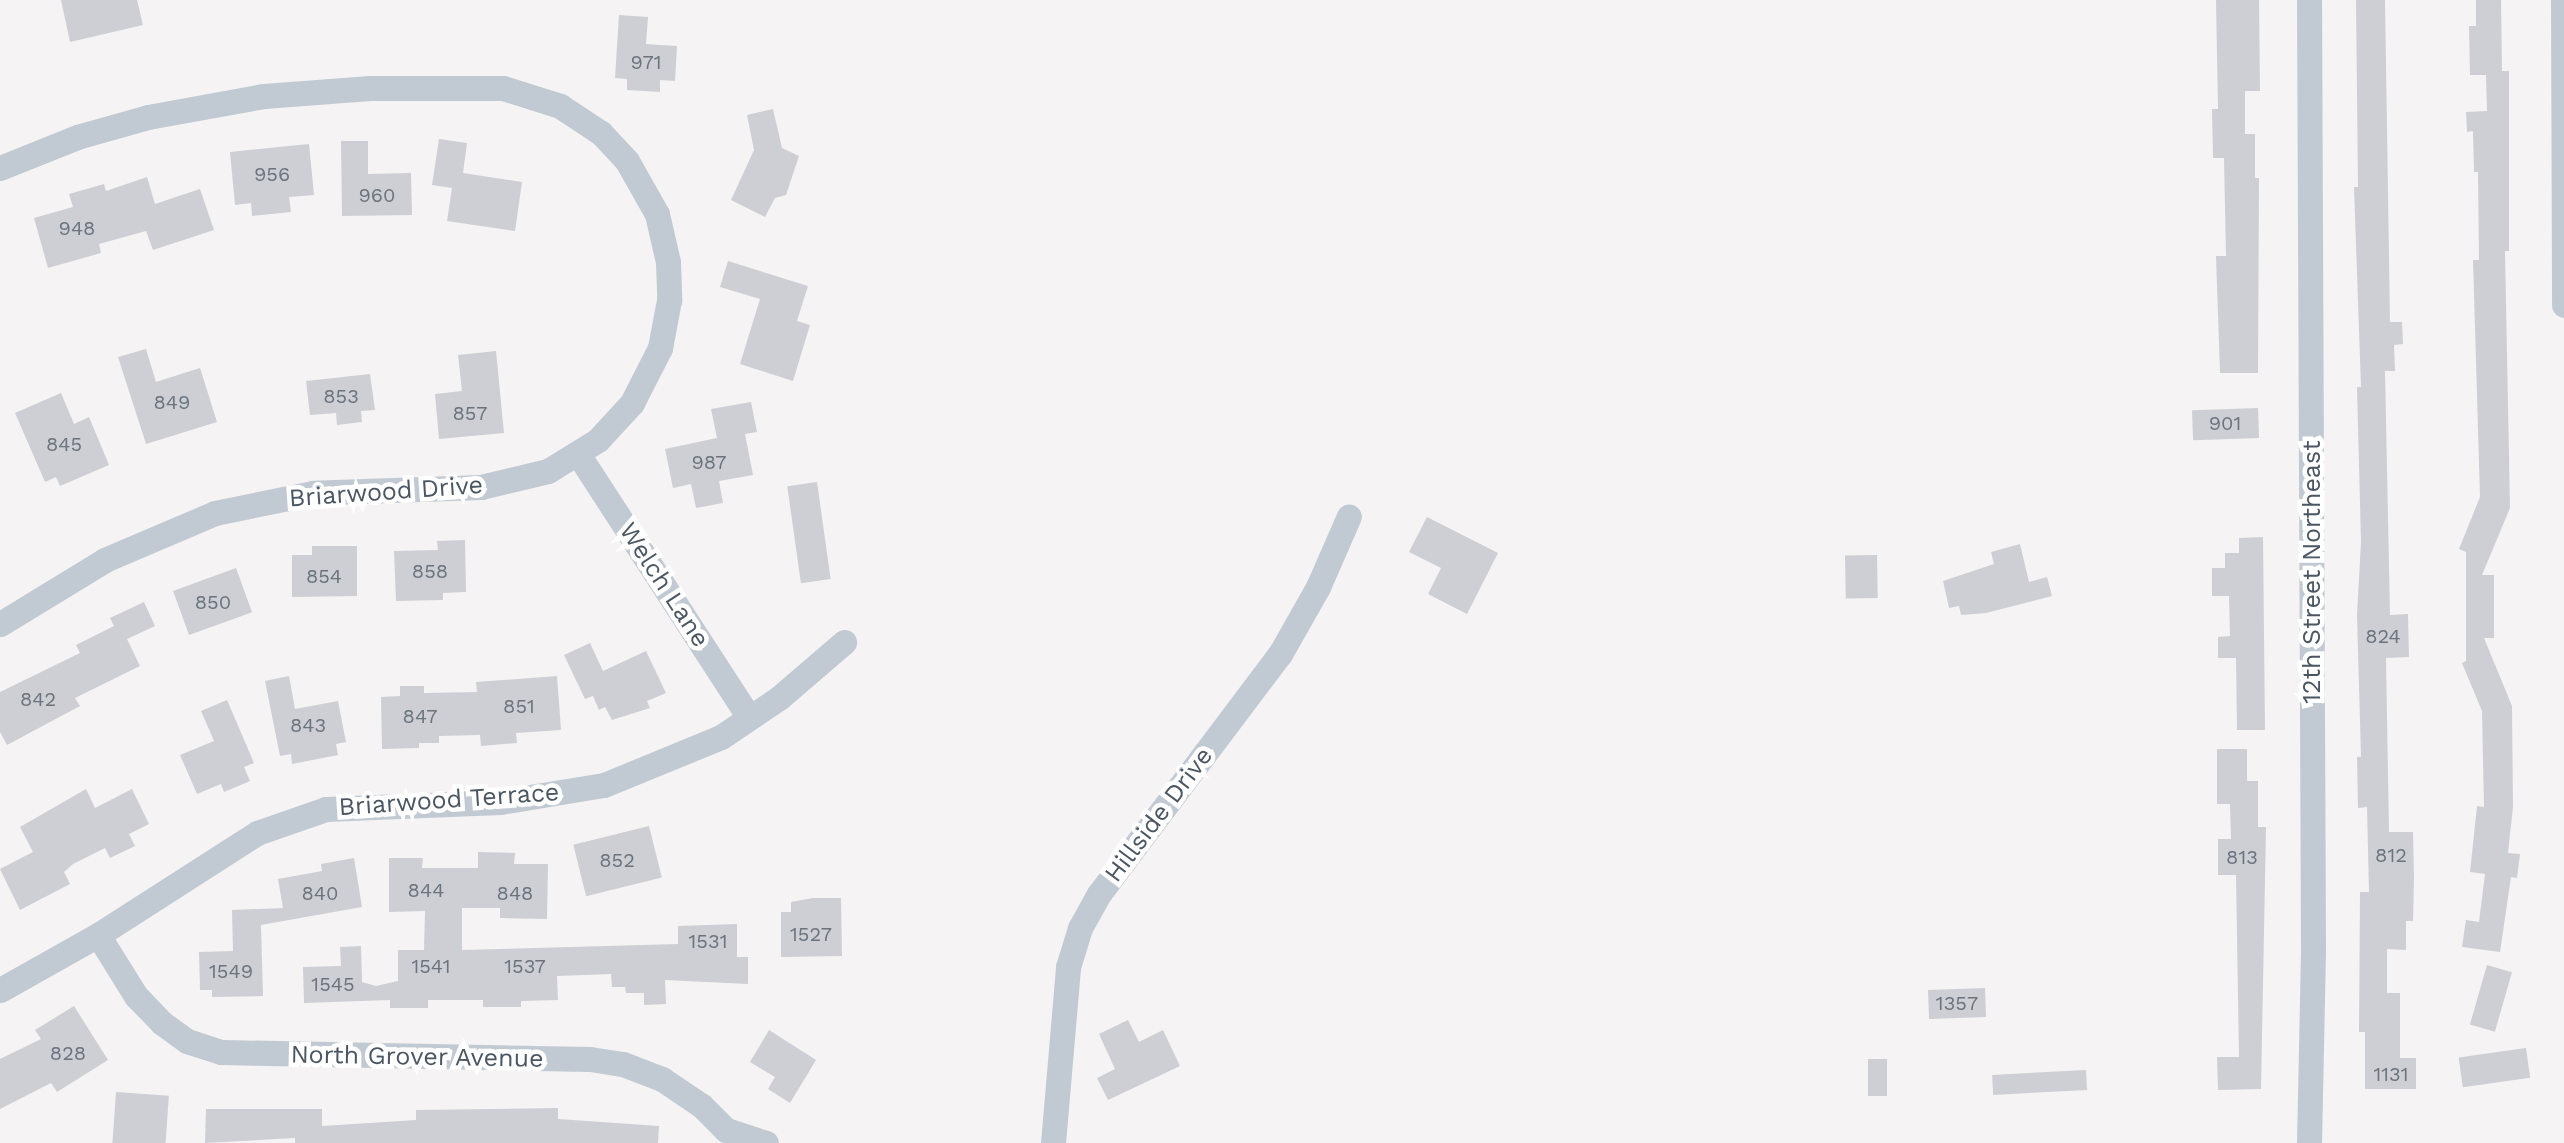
<!DOCTYPE html>
<style>
body{margin:0}
#map{position:relative;width:2564px;height:1143px;overflow:hidden;background:#f5f3f3;font-family:"Work Sans",sans-serif}
div>[style]{position:absolute}
[style*='--x']{left:calc(var(--x)*1px);top:calc(var(--y)*1px);width:calc(var(--w)*1px);rotate:calc(var(--a)*1deg)}
.building>*{inset:0;background:#cdcfd5;transform-origin:0 0}
.street>*{height:25px;margin:-12.5px;padding:0 12.5px;transform-origin:12.5px;border-radius:12.5px;background:#c1cad2}
span{translate:-50% -50%;white-space:nowrap;text-align:center;line-height:1.15;-webkit-text-stroke:9px #fff;paint-order:stroke}
.number-label{font-size:20px;color:#6b747e}
.number-label span{-webkit-text-stroke-width:0}
.street-label{font-size:25px;color:#4a5661}
</style>
<div id="map">
<div class="building">
<div style="clip-path:polygon(61px 0,137px 0,143px 25px,70px 42px)"></div>
<div style="clip-path:polygon(2216px 0,2259px 0,2260px 91px,2245px 91px,2245px 134px,2255px 134px,2255px 178px,2259px 178px,2258px 373px,2220px 373px,2216px 256px,2226px 256px,2224px 158px,2213px 158px,2212px 109px,2218px 109px)"></div>
<div style="clip-path:polygon(2356px 0,2385px 0,2390px 322px,2402px 322px,2403px 344px,2394px 345px,2395px 371px,2385px 371px,2390px 615px,2408px 614px,2409px 657px,2386px 658px,2389px 832px,2413px 832px,2414px 878px,2413px 921px,2406px 921px,2406px 950px,2387px 949px,2387px 993px,2400px 993px,2400px 1058px,2416px 1058px,2416px 1089px,2365px 1089px,2365px 1032px,2359px 1032px,2360px 892px,2369px 892px,2367px 807px,2358px 808px,2357px 757px,2361px 757px,2357px 615px,2361px 542px,2357px 387px,2361px 387px,2354px 187px,2358px 187px)"></div>
<div style="clip-path:polygon(2476px 0,2501px 0,2502px 71px,2509px 71px,2509px 251px,2505px 251px,2510px 508px,2482px 575px,2494px 575px,2494px 638px,2484px 638px,2512px 706px,2513px 807px,2508px 853px,2520px 854px,2517px 878px,2511px 877px,2500px 952px,2462px 947px,2466px 920px,2479px 922px,2485px 874px,2470px 872px,2477px 806px,2484px 807px,2482px 711px,2462px 663px,2466px 661px,2466px 552px,2459px 549px,2480px 497px,2473px 260px,2479px 260px,2478px 172px,2474px 172px,2473px 131px,2467px 132px,2466px 112px,2487px 111px,2486px 75px,2470px 75px,2469px 26px,2476px 26px)"></div>
<div style="clip-path:polygon(619px 15px,648px 17px,646px 44px,677px 46px,675px 81px,660px 80px,660px 92px,627px 90px,627px 79px,615px 78px)"></div>
<div style="clip-path:polygon(773px 109px,782px 148px,799px 156px,786px 195px,775px 198px,765px 217px,731px 200px,754px 150px,747px 115px)"></div>
<div style="clip-path:polygon(439px 139px,467px 143px,463px 173px,522px 182px,515px 231px,447px 221px,452px 188px,432px 185px)"></div>
<div style="clip-path:polygon(341px 141px,368px 141px,368px 174px,411px 173px,412px 215px,342px 216px)"></div>
<div style="clip-path:polygon(309px 144px,314px 195px,289px 197px,291px 212px,252px 216px,251px 203px,235px 205px,230px 152px)"></div>
<div style="clip-path:polygon(147px 177px,155px 204px,200px 189px,214px 230px,153px 250px,146px 231px,99px 244px,101px 253px,48px 268px,34px 218px,73px 207px,69px 194px,104px 184px,106px 191px)"></div>
<div style="clip-path:polygon(728px 261px,808px 286px,797px 321px,810px 325px,793px 381px,740px 364px,760px 299px,720px 287px)"></div>
<div style="clip-path:polygon(146px 349px,156px 382px,200px 368px,217px 422px,146px 444px,118px 357px)"></div>
<div style="clip-path:polygon(496px 351px,504px 433px,439px 439px,435px 394px,462px 391px,458px 355px)"></div>
<div style="clip-path:polygon(370px 374px,375px 410px,361px 411px,362px 422px,337px 425px,336px 413px,310px 415px,306px 381px)"></div>
<div style="clip-path:polygon(61px 393px,74px 424px,89px 417px,109px 465px,60px 486px,56px 477px,45px 482px,15px 413px)"></div>
<div style="clip-path:polygon(751px 402px,757px 432px,745px 434px,753px 475px,719px 481px,723px 503px,696px 508px,691px 484px,673px 488px,665px 449px,717px 438px,711px 409px)"></div>
<div style="left:2258px;top:408px;width:30px;height:66px;rotate:88deg"></div>
<div style="left:817px;top:482px;width:98px;height:30px;rotate:82deg"></div>
<div style="clip-path:polygon(1427px 517px,1498px 553px,1467px 614px,1428px 594px,1441px 568px,1409px 552px)"></div>
<div style="clip-path:polygon(2263px 537px,2265px 730px,2237px 730px,2236px 658px,2218px 658px,2218px 637px,2230px 636px,2229px 596px,2212px 596px,2212px 568px,2225px 568px,2225px 553px,2239px 553px,2239px 538px)"></div>
<div style="clip-path:polygon(465px 540px,466px 592px,443px 593px,443px 600px,396px 601px,394px 551px,438px 550px,437px 541px)"></div>
<div style="clip-path:polygon(2020px 544px,2029px 582px,2047px 577px,2052px 596px,1986px 613px,1961px 615px,1959px 606px,1949px 608px,1943px 581px,1994px 564px,1991px 552px)"></div>
<div style="clip-path:polygon(312px 546px,357px 546px,357px 596px,292px 597px,292px 555px,312px 555px)"></div>
<div style="left:1877px;top:555px;width:43px;height:32px;rotate:89deg"></div>
<div style="left:236px;top:568px;width:47px;height:67px;rotate:70deg"></div>
<div style="clip-path:polygon(144px 602px,155px 626px,127px 639px,140px 666px,75px 698px,80px 706px,7px 745px,0 732px,0 692px,80px 653px,76px 645px,114px 626px,110px 618px)"></div>
<div style="clip-path:polygon(590px 643px,603px 671px,646px 651px,666px 693px,647px 701px,650px 708px,612px 720px,605px 707px,599px 710px,593px 696px,585px 699px,564px 655px)"></div>
<div style="clip-path:polygon(289px 676px,295px 709px,338px 701px,346px 742px,336px 744px,338px 755px,292px 764px,291px 754px,280px 756px,265px 681px)"></div>
<div style="clip-path:polygon(557px 676px,561px 730px,516px 733px,517px 743px,481px 746px,480px 735px,439px 736px,439px 743px,419px 743px,419px 748px,382px 749px,381px 697px,400px 696px,400px 686px,424px 686px,424px 693px,477px 692px,476px 682px)"></div>
<div style="clip-path:polygon(227px 700px,254px 763px,244px 767px,250px 781px,224px 792px,221px 784px,197px 794px,180px 755px,214px 741px,201px 711px)"></div>
<div style="clip-path:polygon(2217px 749px,2247px 749px,2247px 781px,2258px 781px,2258px 827px,2266px 827px,2261px 1089px,2218px 1090px,2217px 1057px,2239px 1057px,2236px 875px,2218px 875px,2218px 839px,2231px 839px,2230px 804px,2217px 804px)"></div>
<div style="clip-path:polygon(86px 789px,95px 808px,132px 789px,149px 824px,129px 834px,135px 846px,110px 858px,105px 848px,73px 864px,64px 872px,70px 884px,20px 910px,0 869px,33px 852px,20px 827px)"></div>
<div style="left:649px;top:826px;width:53px;height:78px;rotate:76deg"></div>
<div style="clip-path:polygon(478px 852px,515px 853px,514px 864px,548px 864px,547px 919px,500px 918px,500px 908px,462px 908px,462px 950px,678px 944px,678px 926px,737px 924px,737px 957px,748px 957px,748px 984px,665px 980px,666px 1004px,644px 1005px,644px 993px,626px 993px,625px 987px,612px 987px,611px 974px,557px 976px,558px 1000px,521px 1001px,521px 1007px,483px 1007px,483px 1000px,428px 1000px,428px 1008px,390px 1008px,390px 1000px,304px 1003px,303px 967px,341px 966px,340px 947px,361px 946px,362px 982px,376px 986px,398px 981px,398px 950px,424px 950px,425px 911px,389px 912px,389px 858px,423px 858px,422px 868px,478px 868px)"></div>
<div style="clip-path:polygon(354px 858px,362px 907px,261px 925px,263px 996px,212px 997px,212px 990px,200px 990px,199px 952px,233px 951px,232px 910px,283px 908px,278px 879px,322px 871px,321px 864px)"></div>
<div style="clip-path:polygon(813px 898px,841px 898px,842px 956px,781px 957px,781px 912px,791px 912px,791px 902px)"></div>
<div style="left:2487px;top:965px;width:26px;height:62px;rotate:16deg"></div>
<div style="left:1985px;top:988px;width:29px;height:57px;rotate:88deg"></div>
<div style="clip-path:polygon(74px 1006px,108px 1060px,57px 1092px,51px 1083px,0 1109px,0 1059px,41px 1039px,35px 1030px)"></div>
<div style="clip-path:polygon(1128px 1020px,1139px 1042px,1163px 1030px,1180px 1066px,1108px 1100px,1097px 1078px,1115px 1069px,1099px 1034px)"></div>
<div style="clip-path:polygon(769px 1030px,816px 1060px,790px 1103px,768px 1089px,775px 1077px,750px 1062px)"></div>
<div style="left:2526px;top:1048px;width:30px;height:68px;rotate:82deg"></div>
<div style="left:1868px;top:1059px;width:19px;height:37px"></div>
<div style="left:2086px;top:1070px;width:20px;height:94px;rotate:87deg"></div>
<div style="left:116px;top:1092px;width:53px;height:51px;rotate:4deg"></div>
<div style="clip-path:polygon(558px 1108px,558px 1119px,659px 1126px,658px 1143px,295px 1143px,295px 1138px,205px 1143px,206px 1109px,322px 1109px,322px 1126px,416px 1120px,416px 1110px)"></div>
</div>
<div class="street">
<div style="--x:2563;--y:0;--w:305;--a:89.8"></div>
<div style="--x:0;--y:168;--w:83;--a:-21.9"></div>
<div style="--x:77;--y:137;--w:74;--a:-15.7"></div>
<div style="--x:148;--y:117;--w:118;--a:-10.3"></div>
<div style="--x:264;--y:96;--w:106;--a:-4.3"></div>
<div style="--x:370;--y:88;--w:133;--a:0"></div>
<div style="--x:503;--y:88;--w:60;--a:17.5"></div>
<div style="--x:560;--y:106;--w:49;--a:33.4"></div>
<div style="--x:601;--y:133;--w:38;--a:47"></div>
<div style="--x:627;--y:161;--w:61;--a:60.5"></div>
<div style="--x:657;--y:214;--w:49;--a:77.1"></div>
<div style="--x:668;--y:262;--w:38;--a:88"></div>
<div style="--x:669;--y:300;--w:49;--a:100.6"></div>
<div style="--x:660;--y:348;--w:62;--a:117"></div>
<div style="--x:632;--y:403;--w:50;--a:132.6"></div>
<div style="--x:598;--y:440;--w:59;--a:148.2"></div>
<div style="--x:548;--y:471;--w:69;--a:166.6"></div>
<div style="--x:481;--y:487;--w:168;--a:178"></div>
<div style="--x:313;--y:493;--w:100;--a:168.5"></div>
<div style="--x:215;--y:513;--w:120;--a:156.9"></div>
<div style="--x:105;--y:560;--w:123;--a:148.6"></div>
<div style="--x:578;--y:454;--w:314;--a:57"></div>
<div style="--x:98;--y:935;--w:72;--a:58.1"></div>
<div style="--x:136;--y:996;--w:37;--a:46"></div>
<div style="--x:162;--y:1023;--w:31;--a:36"></div>
<div style="--x:187;--y:1041;--w:36;--a:18"></div>
<div style="--x:221;--y:1052;--w:369;--a:1.1"></div>
<div style="--x:590;--y:1059;--w:33;--a:9"></div>
<div style="--x:623;--y:1064;--w:42;--a:21"></div>
<div style="--x:662;--y:1079;--w:48;--a:34"></div>
<div style="--x:702;--y:1106;--w:34;--a:45"></div>
<div style="--x:726;--y:1130;--w:42;--a:18"></div>
<div style="--x:0;--y:990;--w:112;--a:-29.3"></div>
<div style="--x:98;--y:935;--w:189;--a:-32.7"></div>
<div style="--x:257;--y:833;--w:73;--a:-19.2"></div>
<div style="--x:326;--y:809;--w:174;--a:-2.3"></div>
<div style="--x:500;--y:802;--w:105;--a:-9.3"></div>
<div style="--x:604;--y:785;--w:126;--a:-22.3"></div>
<div style="--x:721;--y:737;--w:70;--a:-33.9"></div>
<div style="--x:779;--y:698;--w:86;--a:-40.7"></div>
<div style="--x:1053;--y:1143;--w:177;--a:-85.1"></div>
<div style="--x:1068;--y:967;--w:41;--a:-72.9"></div>
<div style="--x:1080;--y:928;--w:39;--a:-61"></div>
<div style="--x:1099;--y:894;--w:301;--a:-53"></div>
<div style="--x:1280;--y:654;--w:77;--a:-60.4"></div>
<div style="--x:1318;--y:587;--w:77;--a:-66.4"></div>
<div style="--x:2309;--y:1143;--w:196;--a:-88.8"></div>
<div style="--x:2313;--y:947;--w:947;--a:-90.24"></div>
</div>
<div class="number-label">
<span style="left:646px;top:62px">971</span>
<span style="left:272px;top:174px">956</span>
<span style="left:377px;top:195px">960</span>
<span style="left:77px;top:228px">948</span>
<span style="left:341px;top:396px">853</span>
<span style="left:172px;top:402px">849</span>
<span style="left:470px;top:413px">857</span>
<span style="left:2225px;top:423px">901</span>
<span style="left:64px;top:444px">845</span>
<span style="left:709px;top:462px">987</span>
<span style="left:430px;top:571px">858</span>
<span style="left:324px;top:576px">854</span>
<span style="left:213px;top:602px">850</span>
<span style="left:2383px;top:636px">824</span>
<span style="left:38px;top:699px">842</span>
<span style="left:519px;top:706px">851</span>
<span style="left:420px;top:716px">847</span>
<span style="left:308px;top:725px">843</span>
<span style="left:2391px;top:855px">812</span>
<span style="left:2242px;top:857px">813</span>
<span style="left:617px;top:860px">852</span>
<span style="left:426px;top:890px">844</span>
<span style="left:320px;top:893px">840</span>
<span style="left:515px;top:893px">848</span>
<span style="left:811px;top:934px">1527</span>
<span style="left:708px;top:941px">1531</span>
<span style="left:431px;top:966px">1541</span>
<span style="left:525px;top:966px">1537</span>
<span style="left:231px;top:971px">1549</span>
<span style="left:333px;top:984px">1545</span>
<span style="left:1957px;top:1003px">1357</span>
<span style="left:68px;top:1053px">828</span>
<span style="left:2391px;top:1074px">1131</span>
</div>
<div class="street-label">
<span style="left:386px;top:492px;rotate:-4deg">Briarwood Drive</span>
<span style="left:2312px;top:572px;rotate:-90deg">12th Street Northeast</span>
<span style="left:664px;top:585px;rotate:57deg">Welch Lane</span>
<span style="left:449px;top:800px;rotate:-4deg">Briarwood Terrace</span>
<span style="left:1159px;top:815px;rotate:-53deg">Hillside Drive</span>
<span style="left:417px;top:1057px;rotate:1deg">North Grover Avenue</span>
</div>
</div>
